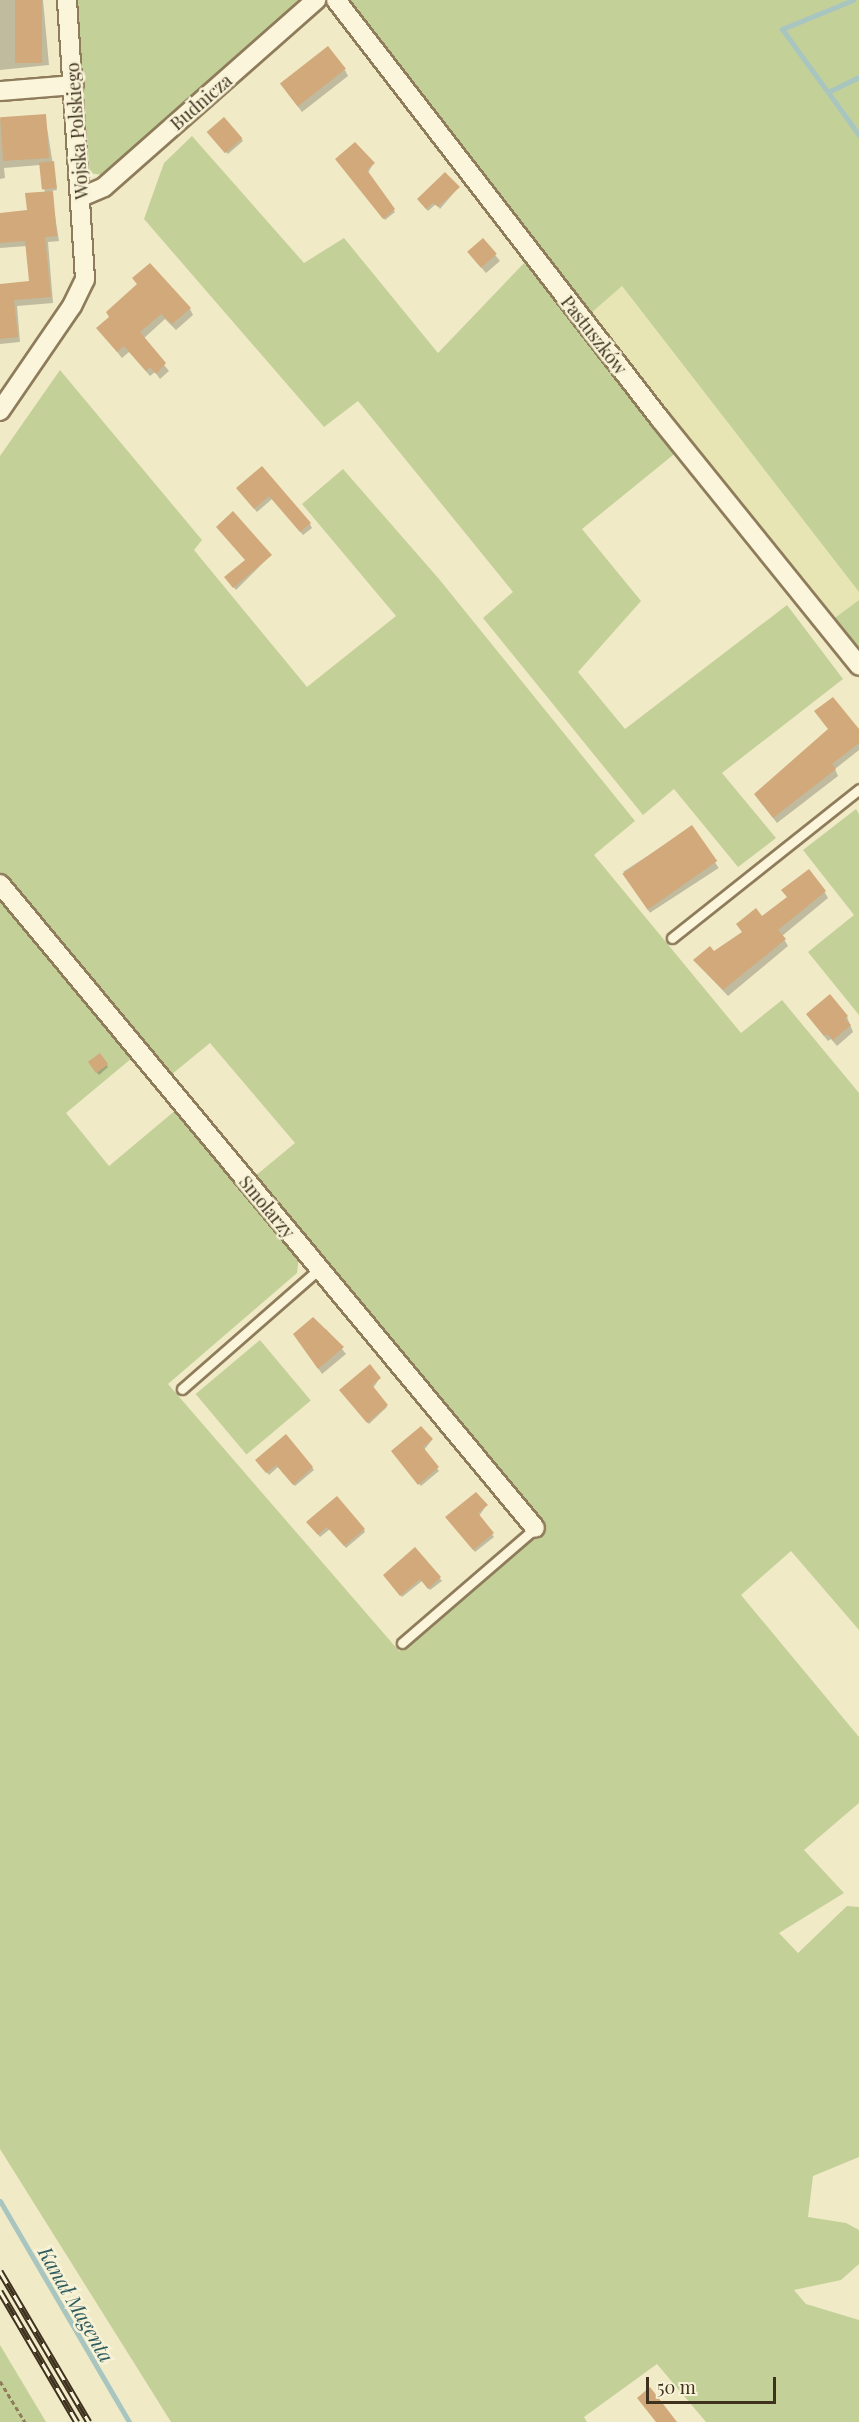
<!DOCTYPE html>
<meta charset="utf-8">
<style>
body{margin:0}
#map{position:relative;width:859px;height:2422px;overflow:hidden;background:#f1eac7;font-family:"Playfair Display",serif}
div>[style]{position:absolute}
[style*='--x']{left:calc(var(--x)*1px);top:calc(var(--y)*1px);width:calc(var(--w)*1px);rotate:calc(var(--a)*1deg)}
.farmland>*{inset:0;background:#e7e5b4}
.green>*{inset:0;background:#c3d199;transform-origin:0 0}
.shadow>*{inset:0;background:#0003;transform-origin:0 0}
.stream>*{height:5px;margin:-2.5px;padding:0 2.5px;transform-origin:2.5px;border-radius:2.5px;background:#a8c5c0}
.building>*{inset:0;background:#d1a97b;transform-origin:0 0}
.path>*{height:3px;margin-top:-1.5px;transform-origin:0;background:repeating-linear-gradient(90deg,#8e7c5b 0 4.5px,transparent 0 7.5px)}
.roads{filter:drop-shadow(2px 0 #8e7c5b) drop-shadow(-2px 0 #8e7c5b) drop-shadow(0 2px #8e7c5b) drop-shadow(0 -2px #8e7c5b)}
.lane>*{height:9px;margin:-4.5px;padding:0 4.5px;transform-origin:4.5px;border-radius:4.5px;background:#fbf5db}
.street>*{height:18px;margin:-9px;padding:0 9px;transform-origin:9px;border-radius:9px;background:#fbf5db}
.rail>*{height:7px;margin-top:-3.5px;transform-origin:0;background:repeating-linear-gradient(90deg,#f8f2d7 0 14px,#3e321f 0 28px);box-sizing:border-box;border-block:2px solid #3e321f}
span{translate:-50% -50%;white-space:nowrap;text-align:center;line-height:1.15;-webkit-text-stroke:5px #f8f2d7;paint-order:stroke}
.street-label{font-size:18px;color:#3e321f}
.water-label{font-size:20px;color:#2e5c5e;font-style:italic}
.scale{position:absolute;left:646px;top:2377px;width:130px;height:27px;box-sizing:border-box;border:3px solid #3e321f;border-top:0;padding-left:8px;font-size:18px;line-height:21px;white-space:nowrap;color:#3e321f;-webkit-text-stroke:4px #f8f2d7;paint-order:stroke}
</style>
<div id="map">
<div class="farmland">
<div style="clip-path:polygon(621px 285px,859px 592px,859px 600px,832px 620px,591px 313px)"></div>
</div>
<div class="green">
<div style="clip-path:polygon(76px 0,298px 0,110px 176px,89px 173px)"></div>
<div style="clip-path:polygon(340px 0,859px 0,859px 592px,622px 286px,591px 313px)"></div>
<div style="clip-path:polygon(192px 136px,304px 263px,344px 238px,438px 353px,527px 260px,678px 451px,582px 529px,641px 601px,578px 672px,625px 729px,787px 605px,843px 679px,722px 773px,776px 838px,738px 867px,674px 789px,643px 815px,483px 618px,513px 592px,358px 401px,324px 427px,144px 219px,164px 163px)"></div>
<div style="clip-path:polygon(60px 370px,202px 540px,194px 550px,307px 687px,396px 616px,302px 504px,343px 469px,439px 579px,635px 821px,594px 855px,741px 1033px,782px 1000px,859px 1093px,859px 1630px,791px 1551px,741px 1595px,859px 1737px,859px 1803px,804px 1850px,844px 1893px,779px 1933px,798px 1953px,847px 1906px,859px 1907px,859px 2157px,813px 2176px,808px 2217px,846px 2223px,859px 2230px,859px 2264px,841px 2280px,794px 2290px,806px 2304px,859px 2320px,859px 2422px,706px 2422px,657px 2364px,584px 2417px,587px 2422px,171px 2422px,0 2149px,0 896px,132px 1058px,66px 1113px,109px 1166px,177px 1109px,299px 1256px,297px 1273px,168px 1384px,399px 1651px,546px 1527px,254px 1177px,295px 1143px,210px 1043px,171px 1075px,0 873px,0 456px)"></div>
<div style="clip-path:polygon(859px 600px,859px 655px,832px 620px)"></div>
<div style="clip-path:polygon(856px 809px,859px 814px,859px 1015px,808px 952px,854px 915px,803px 850px)"></div>
<div style="left:260px;top:1340px;width:79px;height:84px;rotate:50deg"></div>
<div style="clip-path:polygon(0 2345px,46px 2422px,0 2422px)"></div>
</div>
<div class="shadow">
<div style="clip-path:polygon(0 0,43px 0,49px 65px,0 70px)"></div>
<div style="clip-path:polygon(345px 70px,348px 76px,302px 112px,286px 91px)"></div>
<div style="clip-path:polygon(45px 115px,57px 190px,51px 191px,59px 241px,48px 242px,53px 303px,17px 306px,20px 342px,0 344px,0 285px,30px 282px,27px 246px,0 248px,0 214px,28px 211px,45px 193px,40px 165px,4px 168px,5px 178px,0 179px,0 119px)"></div>
<div style="clip-path:polygon(210px 135px,241px 138px,243px 141px,228px 154px)"></div>
<div style="clip-path:polygon(339px 162px,373px 164px,368px 173px,395px 212px,385px 220px)"></div>
<div style="clip-path:polygon(458px 188px,440px 209px,436px 204px,428px 211px,420px 202px)"></div>
<div style="clip-path:polygon(483px 240px,500px 261px,486px 273px,473px 258px)"></div>
<div style="clip-path:polygon(190px 309px,193px 315px,176px 330px,165px 319px,143px 339px,169px 371px,160px 379px,155px 372px,150px 376px,129px 352px,122px 358px,98px 328px,110px 318px)"></div>
<div style="clip-path:polygon(262px 468px,310px 524px,312px 528px,303px 535px,272px 499px,257px 512px,240px 492px)"></div>
<div style="clip-path:polygon(270px 556px,236px 590px,228px 580px)"></div>
<div style="clip-path:polygon(859px 732px,859px 750px,835px 769px,838px 776px,777px 823px,759px 800px)"></div>
<div style="left:692px;top:827px;width:49px;height:82px;rotate:57deg"></div>
<div style="clip-path:polygon(824px 891px,828px 898px,782px 936px,788px 946px,728px 996px,695px 961px,714px 953px,762px 918px)"></div>
<div style="clip-path:polygon(807px 1015px,847px 1017px,853px 1032px,837px 1046px,831px 1039px,828px 1041px)"></div>
<div style="clip-path:polygon(100px 1055px,108px 1067px,99px 1075px,90px 1063px)"></div>
<div style="clip-path:polygon(326px 1329px,346px 1354px,322px 1374px,299px 1340px)"></div>
<div style="clip-path:polygon(380px 1378px,373px 1388px,387px 1407px,369px 1424px,343px 1393px)"></div>
<div style="clip-path:polygon(286px 1436px,314px 1470px,295px 1486px,278px 1467px,269px 1475px,258px 1463px)"></div>
<div style="clip-path:polygon(432px 1440px,424px 1450px,439px 1471px,421px 1486px,394px 1454px)"></div>
<div style="clip-path:polygon(486px 1506px,479px 1516px,494px 1537px,475px 1552px,449px 1520px)"></div>
<div style="clip-path:polygon(310px 1524px,364px 1530px,365px 1532px,346px 1548px,330px 1529px,320px 1537px)"></div>
<div style="clip-path:polygon(415px 1549px,442px 1581px,430px 1590px,422px 1581px,402px 1597px,386px 1578px)"></div>
</div>
<div class="stream">
<div style="--x:853;--y:0;--w:77;--a:157.8"></div>
<div style="--x:782;--y:29;--w:131;--a:54"></div>
<div style="--x:828;--y:92;--w:34;--a:-26"></div>
<div style="--x:0;--y:2201;--w:256;--a:59.7"></div>
</div>
<div class="building">
<div style="left:15px;top:0;width:27px;height:63px"></div>
<div style="left:328px;top:46px;width:29px;height:61px;rotate:52deg"></div>
<div style="left:46px;top:114px;width:44px;height:46px;rotate:86deg"></div>
<div style="left:224px;top:117px;width:28px;height:23px;rotate:49deg"></div>
<div style="clip-path:polygon(355px 142px,375px 163px,367px 170px,395px 209px,383px 219px,335px 159px)"></div>
<div style="left:54px;top:161px;width:27px;height:15px;rotate:84deg"></div>
<div style="clip-path:polygon(445px 172px,460px 187px,438px 207px,433px 203px,426px 209px,417px 199px)"></div>
<div style="clip-path:polygon(53px 191px,57px 236px,45px 237px,51px 297px,14px 300px,18px 337px,0 339px,0 284px,29px 281px,25px 241px,0 243px,0 213px,27px 210px,25px 193px)"></div>
<div style="left:483px;top:238px;width:21px;height:21px;rotate:49deg"></div>
<div style="clip-path:polygon(150px 263px,191px 308px,172px 324px,161px 314px,140px 332px,166px 363px,156px 374px,150px 367px,146px 371px,124px 346px,117px 352px,96px 328px,109px 317px,106px 312px,137px 284px,132px 278px)"></div>
<div style="clip-path:polygon(262px 466px,311px 523px,300px 532px,269px 496px,254px 509px,236px 488px)"></div>
<div style="clip-path:polygon(233px 511px,272px 555px,233px 588px,224px 577px,245px 560px,216px 527px)"></div>
<div style="clip-path:polygon(833px 697px,859px 729px,859px 743px,832px 764px,836px 769px,773px 818px,754px 794px,828px 729px,814px 711px)"></div>
<div style="left:692px;top:825px;width:44px;height:85px;rotate:55deg"></div>
<div style="clip-path:polygon(809px 869px,826px 891px,778px 930px,786px 939px,723px 990px,693px 960px,710px 946px,714px 951px,742px 932px,736px 924px,756px 908px,762px 916px,787px 897px,781px 890px)"></div>
<div style="clip-path:polygon(830px 994px,848px 1016px,845px 1019px,851px 1025px,833px 1040px,827px 1034px,824px 1036px,806px 1014px)"></div>
<div style="left:100px;top:1053px;width:14px;height:15px;rotate:54deg"></div>
<div style="clip-path:polygon(313px 1317px,344px 1347px,318px 1369px,293px 1334px)"></div>
<div style="clip-path:polygon(370px 1364px,381px 1378px,372px 1385px,388px 1405px,367px 1423px,339px 1390px)"></div>
<div style="clip-path:polygon(421px 1426px,433px 1439px,423px 1447px,439px 1467px,418px 1485px,391px 1451px)"></div>
<div style="clip-path:polygon(286px 1434px,313px 1467px,293px 1485px,276px 1465px,266px 1473px,255px 1460px)"></div>
<div style="clip-path:polygon(476px 1492px,488px 1505px,478px 1513px,494px 1533px,473px 1550px,445px 1517px)"></div>
<div style="clip-path:polygon(337px 1496px,365px 1529px,344px 1546px,327px 1527px,318px 1535px,306px 1522px)"></div>
<div style="clip-path:polygon(415px 1547px,441px 1577px,428px 1589px,420px 1579px,400px 1596px,383px 1575px)"></div>
<div style="clip-path:polygon(650px 2387px,677px 2422px,656px 2422px,637px 2398px)"></div>
</div>
<div class="path">
<div style="--x:0;--y:2381;--w:48;--a:58.6"></div>
</div>
<div class="roads">
<div class="lane">
<div style="--x:672;--y:938;--w:239;--a:-38.5"></div>
<div style="--x:182;--y:1389;--w:182;--a:-41.2"></div>
<div style="--x:402;--y:1643;--w:176;--a:-40.8"></div>
</div>
<div class="street">
<div style="--x:336;--y:0;--w:530;--a:52.29"></div>
<div style="--x:660;--y:419;--w:317;--a:51.1"></div>
<div style="--x:0;--y:91;--w:74;--a:-4.6"></div>
<div style="--x:81;--y:197;--w:25;--a:-23"></div>
<div style="--x:104;--y:187;--w:283;--a:-41.4"></div>
<div style="--x:0;--y:411;--w:127;--a:-55.6"></div>
<div style="--x:72;--y:306;--w:30;--a:-64"></div>
<div style="--x:85;--y:279;--w:280;--a:-93.7"></div>
<div style="--x:0;--y:884;--w:837;--a:50.28"></div>
</div>
</div>
<div class="rail">
<div style="--x:0;--y:2271;--w:175;--a:59.5"></div>
<div style="--x:0;--y:2291;--w:152;--a:59.6"></div>
</div>
<div class="street-label">
<span style="left:201px;top:102px;rotate:-41deg">Budnicza</span>
<span style="left:77px;top:131px;rotate:-94deg">Wojska Polskiego</span>
<span style="left:594px;top:335px;rotate:52deg">Pastuszków</span>
<span style="left:267px;top:1207px;rotate:50deg">Smolarzy</span>
</div>
<div class="water-label">
<span style="left:77px;top:2304px;rotate:60deg">Kanał Magenta</span>
</div>
<div class="scale">50 m</div>
</div>
